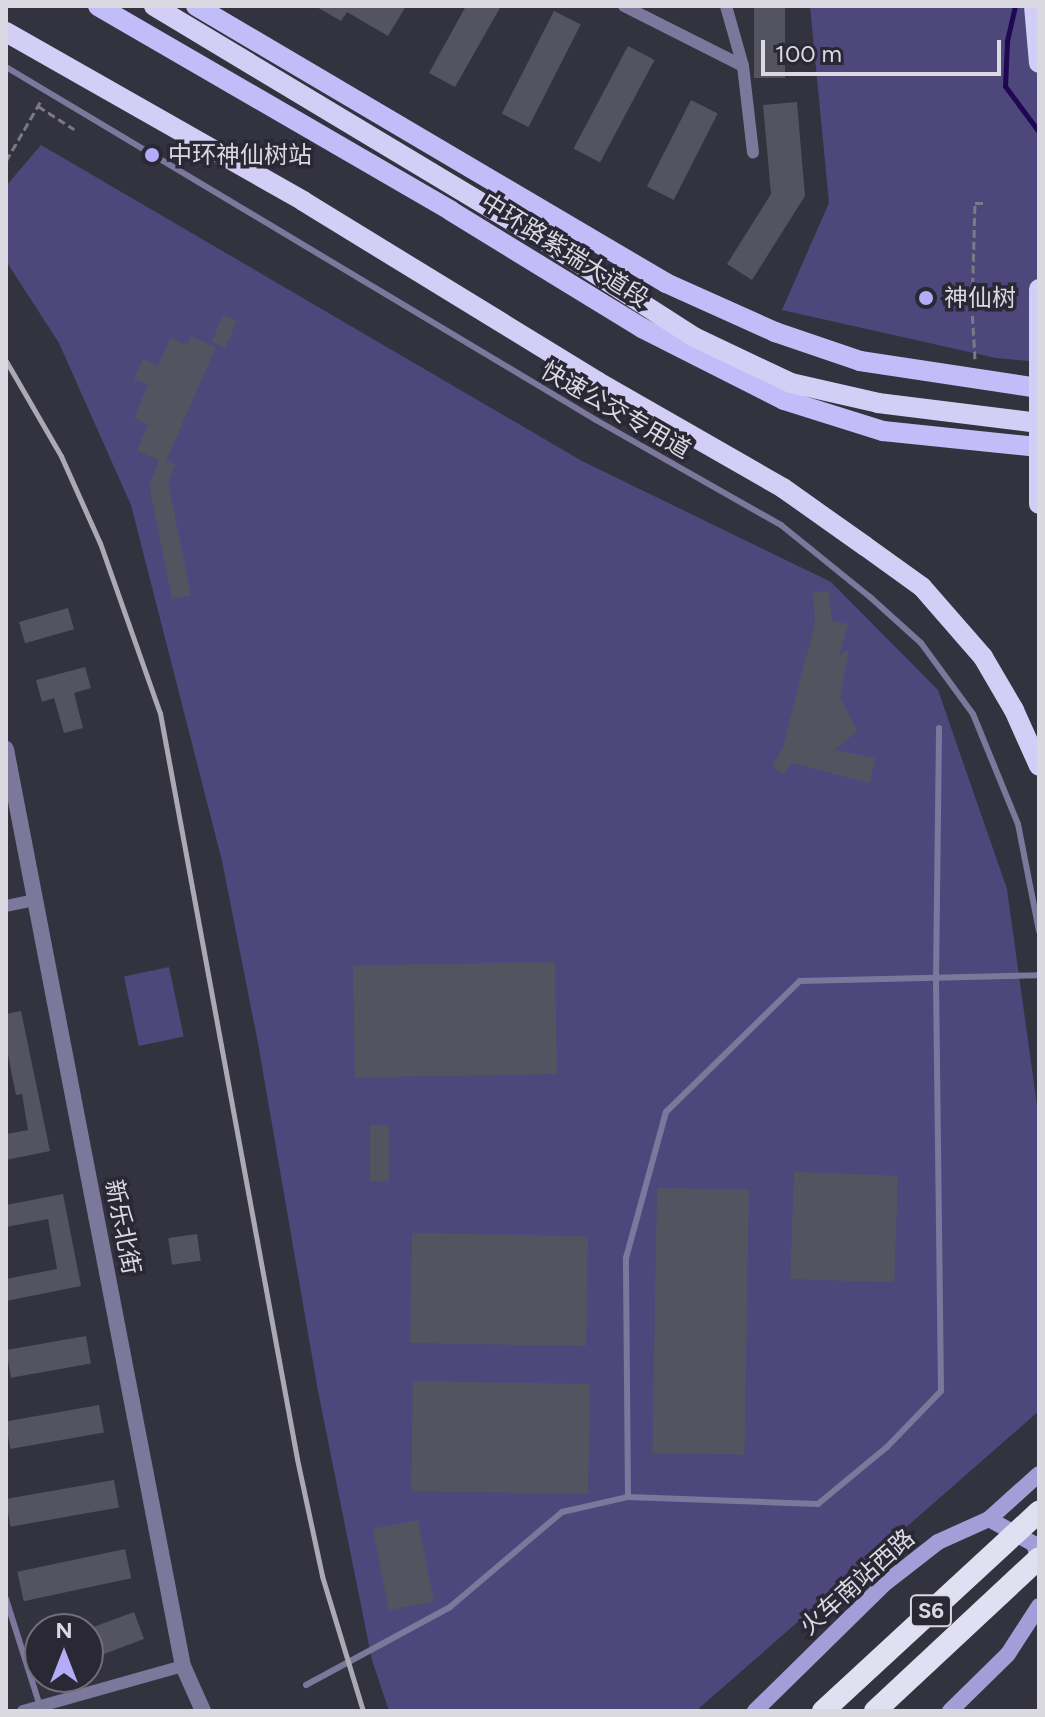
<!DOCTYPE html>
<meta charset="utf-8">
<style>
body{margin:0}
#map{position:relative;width:1045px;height:1717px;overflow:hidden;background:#33323f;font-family:Figtree,"Noto Sans SC",sans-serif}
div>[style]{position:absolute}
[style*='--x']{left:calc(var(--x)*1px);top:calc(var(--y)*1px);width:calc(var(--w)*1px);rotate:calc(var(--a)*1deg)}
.green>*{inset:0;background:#4e477c;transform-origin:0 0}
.stream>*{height:5px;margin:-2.5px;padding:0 2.5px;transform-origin:2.5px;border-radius:2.5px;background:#200752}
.building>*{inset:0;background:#545360;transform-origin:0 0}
.path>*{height:3px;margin-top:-1.5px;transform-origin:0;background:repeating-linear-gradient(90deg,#7b7a84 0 8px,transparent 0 12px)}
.service>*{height:6px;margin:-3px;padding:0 3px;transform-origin:3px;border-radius:3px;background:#7b789c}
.minor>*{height:12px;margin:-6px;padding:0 6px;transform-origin:6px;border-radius:6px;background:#7b789c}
.tertiary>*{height:16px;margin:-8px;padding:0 8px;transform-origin:8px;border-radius:8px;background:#7b789c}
.secondary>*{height:16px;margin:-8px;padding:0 8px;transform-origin:8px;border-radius:8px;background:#a39ed7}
.primary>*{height:20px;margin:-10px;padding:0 10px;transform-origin:10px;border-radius:10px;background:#c2bdf8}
.trunk>*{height:20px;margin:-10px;padding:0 10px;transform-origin:10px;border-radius:10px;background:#d2cef5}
.rail>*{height:5px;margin:-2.5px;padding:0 2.5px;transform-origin:2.5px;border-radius:2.5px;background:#abaab4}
.path-bridge>*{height:3px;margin-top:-1.5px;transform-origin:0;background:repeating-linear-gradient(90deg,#7b7a84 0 8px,transparent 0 12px)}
.service-bridge>*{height:6px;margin:-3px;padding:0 3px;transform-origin:3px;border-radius:3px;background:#7b789c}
.trunk-bridge>*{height:20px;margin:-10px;padding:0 10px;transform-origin:10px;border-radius:10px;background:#d2cef5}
.motorway-bridge>*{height:22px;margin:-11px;padding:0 11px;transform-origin:11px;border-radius:11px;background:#e1e0f2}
.dots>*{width:22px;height:22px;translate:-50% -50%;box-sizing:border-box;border:4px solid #292834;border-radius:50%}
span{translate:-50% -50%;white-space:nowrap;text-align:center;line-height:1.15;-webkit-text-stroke:7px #292834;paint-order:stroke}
.shield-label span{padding:2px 6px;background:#292834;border:2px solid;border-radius:6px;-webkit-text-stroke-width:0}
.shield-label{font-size:22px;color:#dad9e1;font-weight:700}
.poi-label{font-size:24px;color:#dad9e1}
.left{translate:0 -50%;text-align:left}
.street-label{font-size:24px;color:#dad9e1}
.frame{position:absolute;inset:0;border:8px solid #dad9e1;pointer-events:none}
.north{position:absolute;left:24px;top:1613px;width:80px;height:80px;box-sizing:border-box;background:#292834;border:2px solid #706f79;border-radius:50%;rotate:0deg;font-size:22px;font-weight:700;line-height:32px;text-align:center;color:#dad9e1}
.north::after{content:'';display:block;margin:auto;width:28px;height:36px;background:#b4acf9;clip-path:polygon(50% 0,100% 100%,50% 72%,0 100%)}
.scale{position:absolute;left:761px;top:40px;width:240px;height:36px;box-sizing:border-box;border:4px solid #dad9e1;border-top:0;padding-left:10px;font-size:24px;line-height:28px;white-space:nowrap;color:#dad9e1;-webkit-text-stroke:6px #292834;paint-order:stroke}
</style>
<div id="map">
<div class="green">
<div style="clip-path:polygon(810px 6px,1039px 6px,1039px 362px,996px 358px,782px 310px,829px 203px)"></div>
<div style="clip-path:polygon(41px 145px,582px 461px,831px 582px,938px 690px,1007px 889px,1039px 1120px,1039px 1411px,696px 1711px,389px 1711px,372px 1660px,318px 1391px,258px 1043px,222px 861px,131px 505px,59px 343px,6px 261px,6px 186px)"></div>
<div style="left:169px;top:967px;width:71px;height:46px;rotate:78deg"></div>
</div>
<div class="stream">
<div style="--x:1015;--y:6;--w:37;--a:103"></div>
<div style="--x:1007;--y:42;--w:44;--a:92.6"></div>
<div style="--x:1005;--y:86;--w:57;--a:53.5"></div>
</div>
<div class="building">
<div style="clip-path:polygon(315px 6px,406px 6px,388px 36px,347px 12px,341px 21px)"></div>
<div style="clip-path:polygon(466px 6px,501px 6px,455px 87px,429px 73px)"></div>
<div style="left:754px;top:6px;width:31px;height:72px"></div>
<div style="left:554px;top:11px;width:30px;height:115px;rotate:27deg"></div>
<div style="left:628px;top:46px;width:30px;height:116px;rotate:28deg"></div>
<div style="left:691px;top:100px;width:30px;height:97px;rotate:27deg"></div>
<div style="clip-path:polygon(797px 102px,805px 196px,752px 280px,727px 264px,771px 194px,763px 105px)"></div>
<div style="left:223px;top:315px;width:15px;height:29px;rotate:23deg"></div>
<div style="clip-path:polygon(191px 336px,216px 347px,166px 461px,176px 465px,168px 482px,191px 596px,172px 599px,149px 485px,159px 460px,137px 451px,148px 424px,134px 418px,148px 384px,134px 379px,143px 359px,158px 366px,170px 338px,187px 345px)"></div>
<div style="clip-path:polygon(828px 591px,832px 621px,848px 624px,839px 656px,849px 649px,840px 697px,857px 731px,835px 750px,875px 758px,870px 783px,791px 763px,784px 775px,772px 766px,783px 747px,815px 623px,813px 592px)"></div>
<div style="left:68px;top:608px;width:22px;height:51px;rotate:74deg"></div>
<div style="clip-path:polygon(85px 667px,91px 688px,74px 693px,83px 728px,64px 733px,54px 698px,42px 702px,36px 680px)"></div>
<div style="left:555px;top:962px;width:112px;height:202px;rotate:89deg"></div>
<div style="clip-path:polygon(21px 1011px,50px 1151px,6px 1160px,6px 1134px,28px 1130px,22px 1094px,16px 1095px,6px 1045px,6px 1014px)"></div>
<div style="left:370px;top:1125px;width:19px;height:56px"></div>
<div style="left:794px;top:1172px;width:104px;height:107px;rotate:2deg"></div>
<div style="left:657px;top:1188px;width:92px;height:265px;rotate:1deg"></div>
<div style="clip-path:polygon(63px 1194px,81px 1286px,6px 1301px,6px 1279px,57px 1269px,48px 1219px,6px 1227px,6px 1205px)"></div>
<div style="left:412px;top:1233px;width:176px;height:110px;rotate:1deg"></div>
<div style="left:197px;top:1234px;width:27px;height:29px;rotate:82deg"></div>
<div style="left:86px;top:1336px;width:28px;height:81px;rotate:80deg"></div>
<div style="left:413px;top:1381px;width:177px;height:110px;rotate:1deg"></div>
<div style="left:99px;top:1405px;width:28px;height:95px;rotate:80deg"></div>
<div style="left:114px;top:1480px;width:28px;height:110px;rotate:80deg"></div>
<div style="left:418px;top:1520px;width:83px;height:46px;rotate:79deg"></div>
<div style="left:125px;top:1549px;width:30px;height:110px;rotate:78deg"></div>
<div style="clip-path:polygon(134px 1612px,144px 1639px,88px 1660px,88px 1629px)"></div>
</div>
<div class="path">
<div style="--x:38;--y:106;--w:43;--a:32.6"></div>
<div style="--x:975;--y:359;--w:50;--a:-93.4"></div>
<div style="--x:972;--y:309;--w:106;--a:-88.4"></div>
<div style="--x:975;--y:203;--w:8;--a:0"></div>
</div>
<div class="service">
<div style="--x:628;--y:1497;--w:239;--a:-90.5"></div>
<div style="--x:626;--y:1258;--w:151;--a:-74.7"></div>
<div style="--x:666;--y:1112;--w:187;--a:-44.4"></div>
<div style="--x:800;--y:981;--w:239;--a:-1.4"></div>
<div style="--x:6;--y:1599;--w:112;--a:72.4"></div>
<div style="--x:306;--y:1685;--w:164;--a:-28.4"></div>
<div style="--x:450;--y:1607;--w:147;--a:-40.3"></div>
<div style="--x:562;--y:1512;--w:68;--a:-12.8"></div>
<div style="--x:628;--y:1497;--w:190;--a:2.1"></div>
<div style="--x:818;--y:1504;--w:89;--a:-39.6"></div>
<div style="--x:887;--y:1447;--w:78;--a:-46"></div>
<div style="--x:941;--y:1391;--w:413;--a:-90.7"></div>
<div style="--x:936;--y:978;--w:250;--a:-89.3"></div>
</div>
<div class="minor">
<div style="--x:624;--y:6;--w:133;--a:26.8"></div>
<div style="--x:726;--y:6;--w:62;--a:74.2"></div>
<div style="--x:743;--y:66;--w:87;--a:83.4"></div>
<div style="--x:6;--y:906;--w:30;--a:-12"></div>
<div style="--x:23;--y:1711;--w:166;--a:-15.7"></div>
</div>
<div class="tertiary">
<div style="--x:6;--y:749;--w:934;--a:79.08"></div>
<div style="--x:183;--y:1666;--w:49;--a:66"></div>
</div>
<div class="secondary">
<div style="--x:989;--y:1519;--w:51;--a:29.1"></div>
<div style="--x:1034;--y:1544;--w:16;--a:72"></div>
<div style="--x:755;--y:1711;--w:180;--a:-44.5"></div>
<div style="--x:883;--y:1585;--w:70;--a:-38"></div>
<div style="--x:938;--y:1542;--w:56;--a:-24.3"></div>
<div style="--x:989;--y:1519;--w:67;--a:-42"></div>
<div style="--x:950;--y:1711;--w:81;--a:-44.5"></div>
<div style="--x:1008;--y:1654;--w:57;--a:-57.1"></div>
</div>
<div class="primary">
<div style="--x:98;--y:6;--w:408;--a:30.1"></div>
<div style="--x:451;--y:211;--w:224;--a:31.5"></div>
<div style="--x:642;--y:328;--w:159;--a:26.9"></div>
<div style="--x:784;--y:400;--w:104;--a:17.4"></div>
<div style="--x:883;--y:431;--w:157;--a:5.9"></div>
<div style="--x:196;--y:6;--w:546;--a:30.51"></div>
<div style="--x:666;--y:283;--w:120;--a:24.2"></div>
<div style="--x:775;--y:332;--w:90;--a:18.8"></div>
<div style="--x:860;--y:361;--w:181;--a:8.6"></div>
</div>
<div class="trunk">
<div style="--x:1034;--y:6;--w:57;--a:85"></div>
</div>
<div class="rail">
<div style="--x:6;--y:361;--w:110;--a:59.9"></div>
<div style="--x:61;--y:456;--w:95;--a:65.9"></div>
<div style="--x:100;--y:543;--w:180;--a:70.6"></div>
<div style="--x:160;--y:713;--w:758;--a:79.59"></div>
<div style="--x:297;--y:1459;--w:120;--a:77.9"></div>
<div style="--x:322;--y:1576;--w:141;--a:73.1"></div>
</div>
<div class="path-bridge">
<div style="--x:6;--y:161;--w:72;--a:-59.9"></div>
</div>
<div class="service-bridge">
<div style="--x:6;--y:67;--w:688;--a:30.89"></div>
<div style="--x:596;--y:420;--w:213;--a:29.6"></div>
<div style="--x:781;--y:525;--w:114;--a:39"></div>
<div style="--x:870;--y:597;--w:69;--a:42"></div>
<div style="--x:921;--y:643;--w:88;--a:53.8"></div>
<div style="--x:973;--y:714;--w:119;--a:67.8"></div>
<div style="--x:1018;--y:824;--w:109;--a:78.9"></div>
</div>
<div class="trunk-bridge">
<div style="--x:154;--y:6;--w:437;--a:31"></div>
<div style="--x:529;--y:231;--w:196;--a:32.7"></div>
<div style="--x:694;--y:337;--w:107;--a:25.4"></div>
<div style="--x:791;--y:383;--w:89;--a:12.9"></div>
<div style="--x:878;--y:403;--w:162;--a:7.1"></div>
<div style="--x:6;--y:32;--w:342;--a:29.6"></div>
<div style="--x:303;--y:201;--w:346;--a:31.5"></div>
<div style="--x:598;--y:382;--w:213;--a:29.8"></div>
<div style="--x:783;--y:488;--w:100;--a:35.3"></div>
<div style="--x:865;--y:546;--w:70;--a:35.7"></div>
<div style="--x:922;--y:587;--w:93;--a:48.9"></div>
<div style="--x:983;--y:657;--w:61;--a:59.7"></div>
<div style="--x:1014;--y:710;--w:61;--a:65.9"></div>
<div style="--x:1039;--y:289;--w:215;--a:90"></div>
</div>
<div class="motorway-bridge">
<div style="--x:823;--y:1711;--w:294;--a:-42.7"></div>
<div style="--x:875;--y:1711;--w:224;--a:-43"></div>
</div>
<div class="dots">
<div style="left:152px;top:155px;background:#b4acf9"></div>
<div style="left:926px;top:298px;background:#b4acf9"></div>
</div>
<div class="shield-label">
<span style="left:931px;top:1611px">S6</span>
</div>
<div class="poi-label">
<span class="left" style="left:168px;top:155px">中环神仙树站</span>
<span class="left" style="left:944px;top:298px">神仙树</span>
</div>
<div class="street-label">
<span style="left:565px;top:250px;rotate:32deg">中环路紫瑞大道段</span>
<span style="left:616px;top:410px;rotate:30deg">快速公交专用道</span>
<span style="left:123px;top:1227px;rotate:79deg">新乐北街</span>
<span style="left:857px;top:1582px;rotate:-42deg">火车南站西路</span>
</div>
<div class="frame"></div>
<div class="north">N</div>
<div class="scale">100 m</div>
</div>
